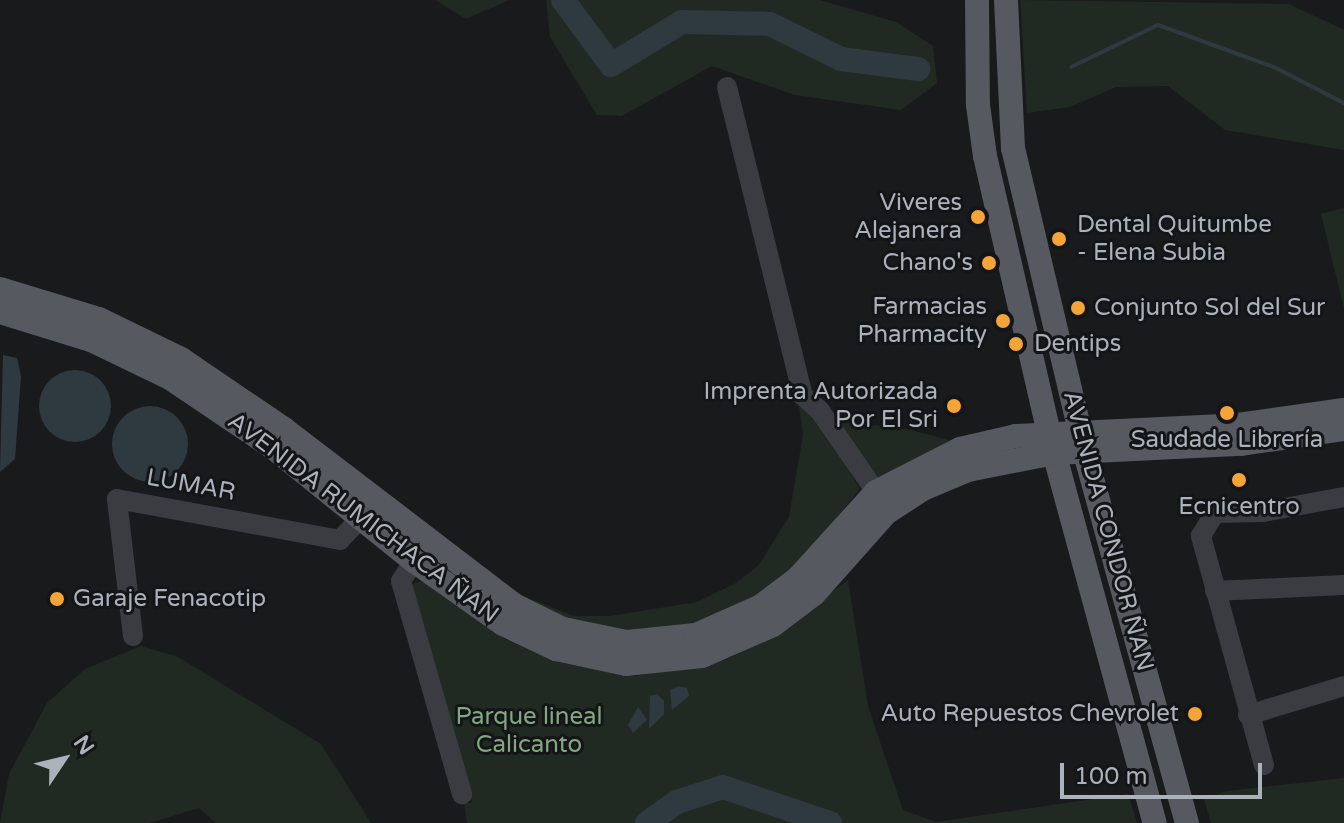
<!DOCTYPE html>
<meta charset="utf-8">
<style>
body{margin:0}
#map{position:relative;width:1344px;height:823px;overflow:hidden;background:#191a1c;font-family:"Varela Round",sans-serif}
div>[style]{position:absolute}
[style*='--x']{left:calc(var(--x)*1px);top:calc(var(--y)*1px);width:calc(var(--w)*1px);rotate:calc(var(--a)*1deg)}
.green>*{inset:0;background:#212a22}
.water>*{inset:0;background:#2f3a40}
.round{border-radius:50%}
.stream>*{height:4px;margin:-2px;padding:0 2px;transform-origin:2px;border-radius:2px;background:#2f3a40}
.river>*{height:24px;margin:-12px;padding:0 12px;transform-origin:12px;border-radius:12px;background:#2f3a40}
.minor>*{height:20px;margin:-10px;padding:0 10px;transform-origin:10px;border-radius:10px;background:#3a3c41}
.major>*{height:24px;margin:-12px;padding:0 12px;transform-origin:12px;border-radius:12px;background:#565960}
.dots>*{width:22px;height:22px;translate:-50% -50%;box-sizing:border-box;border:4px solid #141517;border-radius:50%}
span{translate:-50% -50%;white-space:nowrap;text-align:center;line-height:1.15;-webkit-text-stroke:6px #141517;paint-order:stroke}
.poi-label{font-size:24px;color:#acb2bc}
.right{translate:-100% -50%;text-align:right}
.left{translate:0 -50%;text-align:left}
.street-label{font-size:24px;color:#acb2bc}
.park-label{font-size:24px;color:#84a783}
.north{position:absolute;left:24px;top:719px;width:80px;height:80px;-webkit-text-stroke:6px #141517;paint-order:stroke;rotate:55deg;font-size:22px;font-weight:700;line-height:32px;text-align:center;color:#acb2bc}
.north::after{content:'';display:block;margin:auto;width:28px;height:36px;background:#acb2bc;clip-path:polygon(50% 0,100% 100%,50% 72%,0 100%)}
.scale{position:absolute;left:1060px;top:763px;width:202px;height:36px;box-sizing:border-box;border:4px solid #acb2bc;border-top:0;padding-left:10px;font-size:24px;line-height:28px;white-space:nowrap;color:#acb2bc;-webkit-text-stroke:6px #141517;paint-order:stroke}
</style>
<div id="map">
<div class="green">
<div style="clip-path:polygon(435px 0,509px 0,466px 19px)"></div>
<div style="clip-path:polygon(546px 0,820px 0,896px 22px,933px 46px,937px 83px,901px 110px,795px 95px,712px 66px,622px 116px,597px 115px,550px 37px)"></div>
<div style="clip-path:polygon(1020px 0,1289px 4px,1344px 30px,1344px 150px,1225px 130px,1168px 86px,1116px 87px,1070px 107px,1027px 113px)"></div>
<div style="clip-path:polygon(1344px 208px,1344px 308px,1321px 214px)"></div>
<div style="clip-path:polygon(799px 406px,820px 423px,860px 489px,797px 565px,748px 602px,693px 625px,647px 632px,576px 623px,513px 592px,574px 616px,610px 616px,697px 602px,736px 583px,758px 566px,789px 517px,803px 435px)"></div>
<div style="clip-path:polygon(835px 420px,911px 430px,960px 443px,879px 480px)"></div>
<div style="clip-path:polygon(848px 580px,868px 706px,903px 810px,936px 822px,1128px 794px,1137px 823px,467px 823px,464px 803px,472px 803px,409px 591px,414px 583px,425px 581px,505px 639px,558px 662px,635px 676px,728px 659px,779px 632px)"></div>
<div style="clip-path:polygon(141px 646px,178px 657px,321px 744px,371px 823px,216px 823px,199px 808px,150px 823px,0 823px,9px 774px,47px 703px,85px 669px)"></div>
<div style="clip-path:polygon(1344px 778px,1344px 823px,1211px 823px,1204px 799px,1227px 791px)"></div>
</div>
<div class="water">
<div style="clip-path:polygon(3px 355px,17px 358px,21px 376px,15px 459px,0 472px)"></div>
<div class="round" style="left:39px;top:370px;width:72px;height:72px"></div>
<div class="round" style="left:112px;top:406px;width:76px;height:76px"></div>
<div style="clip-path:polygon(679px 686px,687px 688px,689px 696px,672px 710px,670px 690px)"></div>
<div style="clip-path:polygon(657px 694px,664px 701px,664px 714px,649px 729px,650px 696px)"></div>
<div style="clip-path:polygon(638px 707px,647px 720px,633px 733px,628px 725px)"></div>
</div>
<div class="stream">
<div style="--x:1071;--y:67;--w:97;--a:-25.8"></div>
<div style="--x:1158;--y:25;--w:123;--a:19.9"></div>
<div style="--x:1274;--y:67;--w:79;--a:27.2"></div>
</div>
<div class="river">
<div style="--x:563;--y:0;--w:81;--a:53.6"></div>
<div style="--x:611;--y:65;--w:83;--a:-31.2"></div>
<div style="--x:682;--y:22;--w:88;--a:1.3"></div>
<div style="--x:770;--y:24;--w:79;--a:26.2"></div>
<div style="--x:841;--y:59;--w:78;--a:7.4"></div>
<div style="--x:647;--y:823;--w:37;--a:-35"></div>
<div style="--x:677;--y:802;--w:48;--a:-18.1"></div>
<div style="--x:723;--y:787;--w:113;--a:18.6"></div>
</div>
<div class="minor">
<div style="--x:727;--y:87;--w:318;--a:76.2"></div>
<div style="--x:803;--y:396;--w:23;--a:41"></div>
<div style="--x:820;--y:411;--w:98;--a:55.3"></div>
<div style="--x:414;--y:561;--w:24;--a:123"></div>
<div style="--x:401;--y:581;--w:222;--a:74"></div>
<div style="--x:1215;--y:591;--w:129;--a:-2.7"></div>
<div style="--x:133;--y:636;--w:138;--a:-96.7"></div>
<div style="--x:117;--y:499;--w:227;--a:10.4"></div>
<div style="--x:340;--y:540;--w:44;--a:-46.8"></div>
<div style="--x:1248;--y:715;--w:100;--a:-16.8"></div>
<div style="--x:1264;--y:765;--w:238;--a:-105.4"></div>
<div style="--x:1201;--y:536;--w:27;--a:-59"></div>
<div style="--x:1215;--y:513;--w:48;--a:-1.2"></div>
<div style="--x:1263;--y:512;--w:82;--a:-10.5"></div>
</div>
<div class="major">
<div style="--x:977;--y:0;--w:105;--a:89.5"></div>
<div style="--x:978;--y:105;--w:51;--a:82.2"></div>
<div style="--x:985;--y:156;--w:285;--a:77"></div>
<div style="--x:1049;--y:434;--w:403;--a:74.8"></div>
<div style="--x:1006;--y:0;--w:148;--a:87.3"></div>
<div style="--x:1013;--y:148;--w:313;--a:76.7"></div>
<div style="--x:1085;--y:453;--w:384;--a:74.6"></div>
<div style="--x:0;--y:289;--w:103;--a:16.9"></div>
<div style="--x:99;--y:319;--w:91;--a:26"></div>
<div style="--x:181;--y:359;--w:125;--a:34.2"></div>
<div style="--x:284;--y:429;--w:290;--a:37.4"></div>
<div style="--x:514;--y:605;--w:55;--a:26.1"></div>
<div style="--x:563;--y:629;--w:65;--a:11.5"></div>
<div style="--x:627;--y:642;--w:69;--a:-5.8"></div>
<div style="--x:696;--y:635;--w:71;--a:-24"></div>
<div style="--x:761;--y:606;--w:46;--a:-37.1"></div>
<div style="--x:798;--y:578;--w:116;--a:-47.8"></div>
<div style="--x:876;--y:492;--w:94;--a:-27.1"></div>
<div style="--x:960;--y:449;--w:57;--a:-13.1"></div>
<div style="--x:1016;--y:436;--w:222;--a:-2.8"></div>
<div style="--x:1238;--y:425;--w:107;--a:-8.1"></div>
<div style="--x:0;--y:312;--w:95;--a:17.1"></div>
<div style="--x:91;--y:340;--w:88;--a:25.7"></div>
<div style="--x:170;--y:378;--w:122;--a:34"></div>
<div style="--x:271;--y:446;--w:184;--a:38.8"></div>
<div style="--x:414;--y:561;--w:109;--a:35.3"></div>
<div style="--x:503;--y:624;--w:59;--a:25.3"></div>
<div style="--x:556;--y:649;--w:72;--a:12.1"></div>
<div style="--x:626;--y:664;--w:76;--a:-6"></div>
<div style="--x:702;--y:656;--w:77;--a:-23.6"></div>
<div style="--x:773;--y:625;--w:51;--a:-37.1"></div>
<div style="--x:814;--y:594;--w:108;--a:-48.4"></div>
<div style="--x:886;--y:513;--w:44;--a:-33"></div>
<div style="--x:923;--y:489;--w:49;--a:-22.9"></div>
<div style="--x:968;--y:470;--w:88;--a:-11.2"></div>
<div style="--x:1054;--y:453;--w:187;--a:-2.8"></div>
<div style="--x:1241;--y:444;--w:104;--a:-8.3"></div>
</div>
<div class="dots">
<div style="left:978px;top:217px;background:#f5a438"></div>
<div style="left:1059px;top:239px;background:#f5a438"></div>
<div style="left:989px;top:263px;background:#f5a438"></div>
<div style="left:1078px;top:308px;background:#f5a438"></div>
<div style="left:1003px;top:321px;background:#f5a438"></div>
<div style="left:1016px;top:344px;background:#f5a438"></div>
<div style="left:954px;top:406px;background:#f5a438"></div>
<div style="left:1227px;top:413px;background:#f5a438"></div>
<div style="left:1239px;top:480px;background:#f5a438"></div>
<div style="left:57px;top:599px;background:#f5a438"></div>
<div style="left:1195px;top:714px;background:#f5a438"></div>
</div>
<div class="poi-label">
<span class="right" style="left:962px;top:217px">Viveres<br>Alejanera</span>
<span class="left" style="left:1077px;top:239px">Dental Quitumbe<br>- Elena Subia</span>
<span class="right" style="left:973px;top:263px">Chano's</span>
<span class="right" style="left:987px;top:321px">Farmacias<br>Pharmacity</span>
<span class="left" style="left:1094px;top:308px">Conjunto Sol del Sur</span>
<span class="left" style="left:1034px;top:344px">Dentips</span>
<span class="right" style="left:938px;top:406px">Imprenta Autorizada<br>Por El Sri</span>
<span style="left:1227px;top:440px">Saudade Librería</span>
<span style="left:1239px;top:507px">Ecnicentro</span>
<span class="left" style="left:73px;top:599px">Garaje Fenacotip</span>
<span class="right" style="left:1179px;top:714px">Auto Repuestos Chevrolet</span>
</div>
<div class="street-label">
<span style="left:191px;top:485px;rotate:10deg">LUMAR</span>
<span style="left:363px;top:518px;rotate:37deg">AVENIDA RUMICHACA ÑAN</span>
<span style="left:1108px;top:531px;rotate:75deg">AVENIDA CONDOR ÑAN</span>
</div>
<div class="park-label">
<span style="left:529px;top:731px">Parque lineal<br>Calicanto</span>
</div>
<div class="north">N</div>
<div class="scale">100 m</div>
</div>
